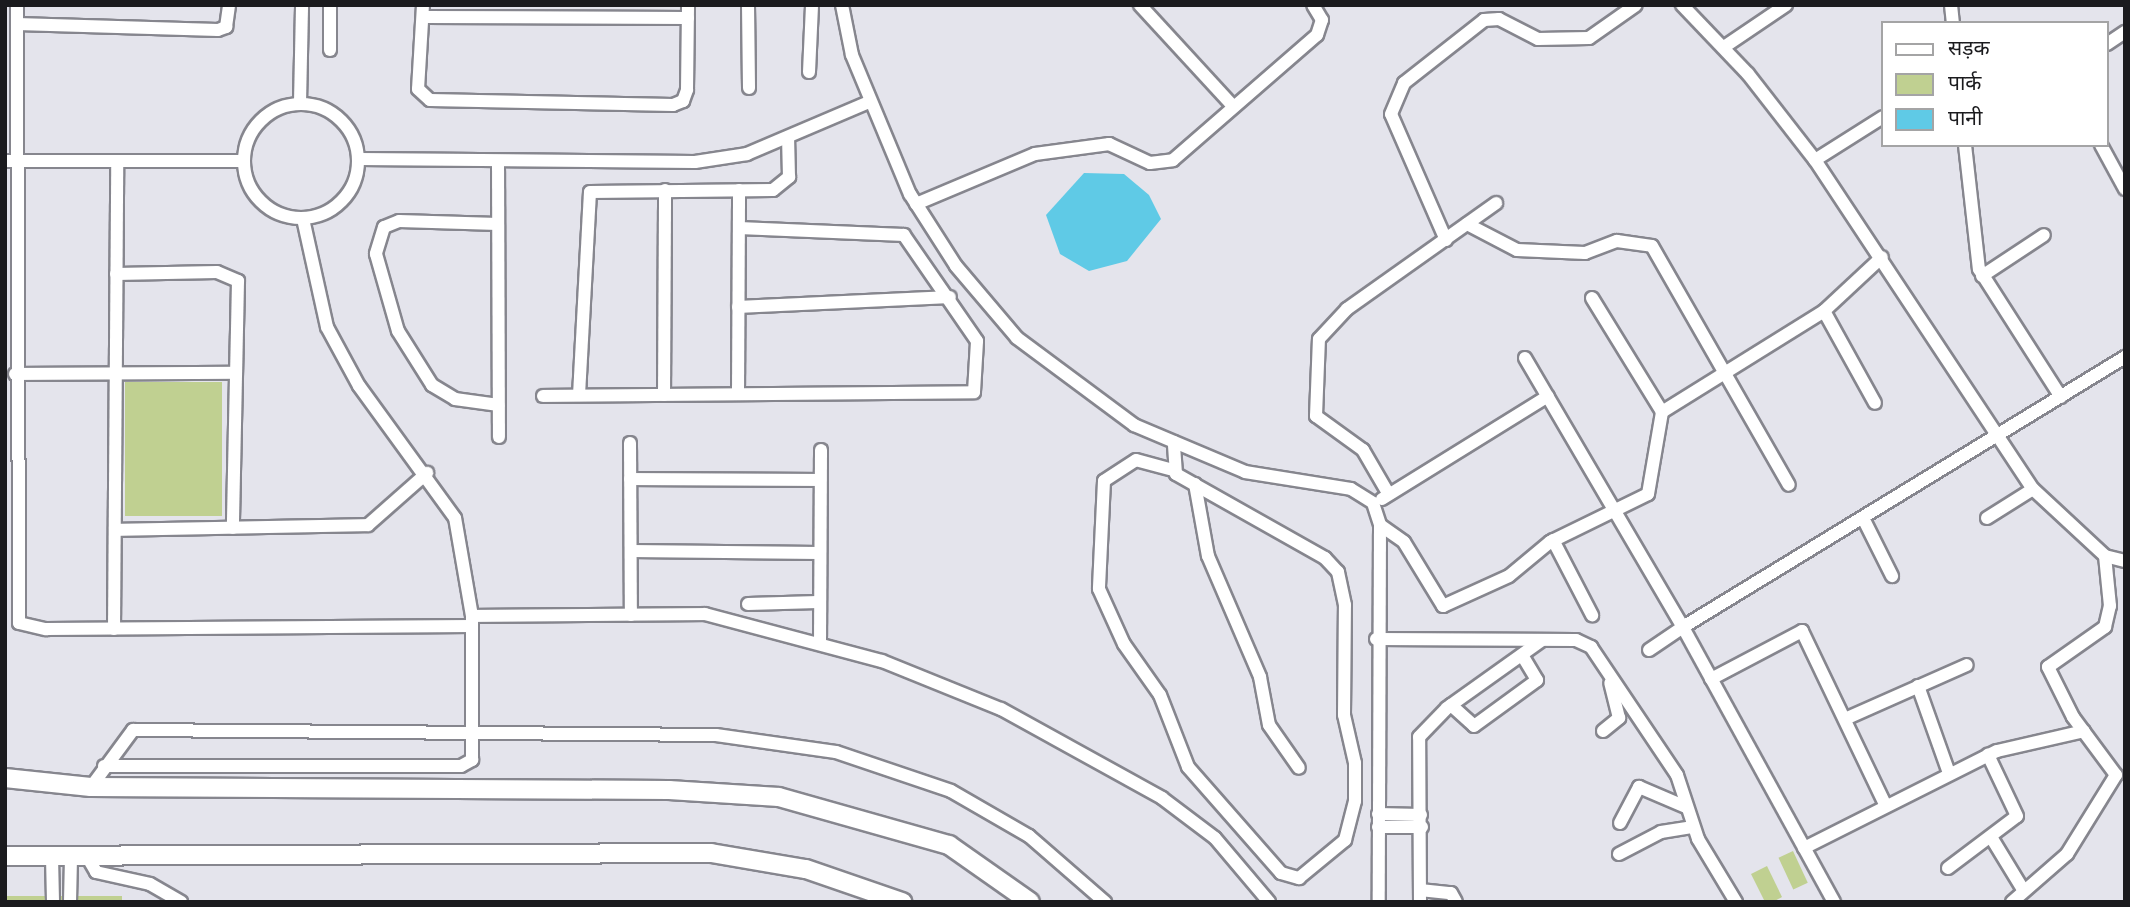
<!DOCTYPE html>
<meta charset="utf-8">
<style>
body{margin:0}
#map{position:relative;width:2130px;height:907px;overflow:hidden;background:#e4e4ec;font-family:Roboto,"Noto Sans Devanagari",sans-serif}
div>[style]{position:absolute}
[style*='--x']{left:calc(var(--x)*1px);top:calc(var(--y)*1px);width:calc(var(--w)*1px);rotate:calc(var(--a)*1deg)}
.green>*{inset:0;background:#c0d091;transform-origin:0 0}
.water>*{inset:0;background:#5fcae6}
.roads{filter:drop-shadow(2px 0 #86868e) drop-shadow(-2px 0 #86868e) drop-shadow(0 2px #86868e) drop-shadow(0 -2px #86868e)}
.street>*{height:12px;margin:-6px;padding:0 6px;transform-origin:6px;border-radius:6px;background:#fff}
.street>.ring{margin:-6px;padding:0;box-sizing:content-box;background:none;border:12px solid #fff;border-radius:50%}
.secondary>*{height:18px;margin:-9px;padding:0 9px;transform-origin:9px;border-radius:9px;background:#fff}
span{translate:-50% -50%;white-space:nowrap;text-align:center;line-height:1.15;-webkit-text-stroke:6px #fff;paint-order:stroke}
.frame{position:absolute;inset:0;border:7px solid #1b1b1e;pointer-events:none}
.legend{position:absolute;left:1881px;top:21px;width:228px;height:126px;box-sizing:border-box;background:#fff;border:2px solid #a4a4a5;margin:0;padding:9px 12px;list-style:none;font-size:21px;color:#1b1b1e}
.legend li{display:flex;align-items:center;gap:14px;height:35px}
.legend b{width:35px;border:2px solid #a4a4a5}
</style>
<div id="map">
<div class="green">
<div style="clip-path:polygon(5px 5px,7px 5px,5px 130px)"></div>
<div style="clip-path:polygon(5px 181px,7px 181px,5px 447px)"></div>
<div style="left:125px;top:382px;width:97px;height:134px"></div>
<div style="left:1793px;top:851px;width:35px;height:16px;rotate:65deg"></div>
<div style="clip-path:polygon(1767px 866px,1782px 897px,1773px 902px,1765px 902px,1751px 874px)"></div>
<div style="left:5px;top:896px;width:117px;height:6px"></div>
</div>
<div class="water">
<div style="clip-path:polygon(1084px 173px,1124px 174px,1149px 195px,1161px 219px,1127px 261px,1089px 271px,1060px 254px,1046px 215px)"></div>
</div>
<div class="roads">
<div class="street">
<div style="--x:17;--y:5;--w:618;--a:89.81"></div>
<div style="--x:19;--y:623;--w:28;--a:13"></div>
<div style="--x:46;--y:629;--w:426;--a:-0.4"></div>
<div style="--x:330;--y:5;--w:45;--a:90"></div>
<div style="--x:423;--y:5;--w:84;--a:93.4"></div>
<div style="--x:418;--y:89;--w:16;--a:43"></div>
<div style="--x:430;--y:100;--w:243;--a:1.2"></div>
<div style="--x:673;--y:105;--w:11;--a:-22"></div>
<div style="--x:683;--y:101;--w:12;--a:-70"></div>
<div style="--x:687;--y:90;--w:85;--a:-89.3"></div>
<div style="--x:748;--y:5;--w:83;--a:89.3"></div>
<div style="--x:842;--y:5;--w:51;--a:78.7"></div>
<div style="--x:852;--y:55;--w:151;--a:67.4"></div>
<div style="--x:910;--y:194;--w:85;--a:57.4"></div>
<div style="--x:956;--y:266;--w:94;--a:49.7"></div>
<div style="--x:1017;--y:338;--w:146;--a:36.6"></div>
<div style="--x:1134;--y:425;--w:121;--a:22.9"></div>
<div style="--x:1245;--y:472;--w:107;--a:9.1"></div>
<div style="--x:1351;--y:489;--w:26;--a:32"></div>
<div style="--x:1373;--y:503;--w:23;--a:72"></div>
<div style="--x:1380;--y:525;--w:377;--a:90.2"></div>
<div style="--x:1140;--y:5;--w:137;--a:47.4"></div>
<div style="--x:1682;--y:5;--w:95;--a:46.3"></div>
<div style="--x:1748;--y:74;--w:109;--a:52.1"></div>
<div style="--x:1815;--y:160;--w:395;--a:56.5"></div>
<div style="--x:2033;--y:489;--w:98;--a:42.9"></div>
<div style="--x:2105;--y:556;--w:21;--a:14"></div>
<div style="--x:1951;--y:5;--w:18;--a:84"></div>
<div style="--x:423;--y:17;--w:265;--a:0.2"></div>
<div style="--x:17;--y:24;--w:201;--a:1.7"></div>
<div style="--x:218;--y:30;--w:9;--a:-21"></div>
<div style="--x:226;--y:27;--w:22;--a:-82"></div>
<div style="--x:2107;--y:44;--w:22;--a:-34"></div>
<div style="--x:1724;--y:47;--w:75;--a:-34.1"></div>
<div style="--x:809;--y:72;--w:67;--a:-87.4"></div>
<div style="--x:300;--y:103;--w:98;--a:-88.8"></div>
<div class="ring" style="left:244px;top:104px;width:102px;height:102px"></div>
<div style="--x:1965;--y:145;--w:125;--a:83.6"></div>
<div style="--x:1979;--y:269;--w:152;--a:57.4"></div>
<div style="--x:2101;--y:145;--w:50;--a:61.4"></div>
<div style="--x:359;--y:159;--w:336;--a:0.5"></div>
<div style="--x:695;--y:162;--w:53;--a:-8.7"></div>
<div style="--x:747;--y:154;--w:133;--a:-23.1"></div>
<div style="--x:1815;--y:160;--w:80;--a:-32.3"></div>
<div style="--x:5;--y:161;--w:238;--a:0"></div>
<div style="--x:498;--y:161;--w:276;--a:89.8"></div>
<div style="--x:916;--y:204;--w:129;--a:-22.8"></div>
<div style="--x:1035;--y:154;--w:75;--a:-7.7"></div>
<div style="--x:1109;--y:144;--w:45;--a:24.9"></div>
<div style="--x:1150;--y:163;--w:23;--a:-7"></div>
<div style="--x:1173;--y:160;--w:191;--a:-41"></div>
<div style="--x:1317;--y:35;--w:16;--a:-72"></div>
<div style="--x:1322;--y:20;--w:17;--a:-121"></div>
<div style="--x:498;--y:224;--w:99;--a:-178.3"></div>
<div style="--x:399;--y:221;--w:16;--a:158"></div>
<div style="--x:384;--y:227;--w:28;--a:107"></div>
<div style="--x:376;--y:254;--w:80;--a:74.1"></div>
<div style="--x:398;--y:331;--w:64;--a:57.8"></div>
<div style="--x:432;--y:385;--w:27;--a:31"></div>
<div style="--x:455;--y:399;--w:44;--a:7.8"></div>
<div style="--x:1467;--y:224;--w:56;--a:27.5"></div>
<div style="--x:1517;--y:250;--w:68;--a:2.5"></div>
<div style="--x:1585;--y:253;--w:34;--a:-21"></div>
<div style="--x:1617;--y:241;--w:35;--a:8"></div>
<div style="--x:1652;--y:246;--w:275;--a:60.2"></div>
<div style="--x:1446;--y:240;--w:137;--a:-113.6"></div>
<div style="--x:1391;--y:114;--w:34;--a:-67"></div>
<div style="--x:1404;--y:83;--w:102;--a:-38.2"></div>
<div style="--x:1484;--y:20;--w:15;--a:-4"></div>
<div style="--x:1499;--y:19;--w:44;--a:27.1"></div>
<div style="--x:1538;--y:39;--w:51;--a:-1.1"></div>
<div style="--x:1589;--y:38;--w:57;--a:-35.1"></div>
<div style="--x:116;--y:274;--w:101;--a:-1.1"></div>
<div style="--x:217;--y:272;--w:23;--a:23"></div>
<div style="--x:238;--y:281;--w:247;--a:91.2"></div>
<div style="--x:1982;--y:276;--w:74;--a:-33.5"></div>
<div style="--x:1592;--y:298;--w:134;--a:58.4"></div>
<div style="--x:738;--y:307;--w:212;--a:-2.7"></div>
<div style="--x:1824;--y:311;--w:105;--a:61"></div>
<div style="--x:1525;--y:358;--w:312;--a:59.6"></div>
<div style="--x:1683;--y:627;--w:41;--a:145.9"></div>
<div style="--x:15;--y:374;--w:219;--a:-0.3"></div>
<div style="--x:738;--y:394;--w:204;--a:-89.7"></div>
<div style="--x:579;--y:395;--w:203;--a:-86.9"></div>
<div style="--x:590;--y:192;--w:183;--a:-0.6"></div>
<div style="--x:773;--y:190;--w:21;--a:-39"></div>
<div style="--x:789;--y:177;--w:40;--a:-91.4"></div>
<div style="--x:664;--y:395;--w:205;--a:-89.7"></div>
<div style="--x:543;--y:396;--w:431;--a:-0.5"></div>
<div style="--x:974;--y:392;--w:51;--a:-86.6"></div>
<div style="--x:977;--y:341;--w:129;--a:-124.6"></div>
<div style="--x:904;--y:235;--w:165;--a:-177.6"></div>
<div style="--x:630;--y:443;--w:172;--a:89.7"></div>
<div style="--x:1173;--y:470;--w:38;--a:-165"></div>
<div style="--x:1136;--y:460;--w:38;--a:147"></div>
<div style="--x:1104;--y:481;--w:108;--a:92.7"></div>
<div style="--x:1099;--y:589;--w:60;--a:65.6"></div>
<div style="--x:1124;--y:644;--w:62;--a:54.8"></div>
<div style="--x:1160;--y:695;--w:77;--a:68.7"></div>
<div style="--x:1188;--y:767;--w:141;--a:48.7"></div>
<div style="--x:1281;--y:873;--w:19;--a:16"></div>
<div style="--x:1299;--y:878;--w:60;--a:-39.6"></div>
<div style="--x:1345;--y:840;--w:40;--a:-75.6"></div>
<div style="--x:1355;--y:801;--w:38;--a:-90"></div>
<div style="--x:1355;--y:763;--w:49;--a:-102.9"></div>
<div style="--x:1344;--y:715;--w:110;--a:-89.5"></div>
<div style="--x:1345;--y:605;--w:34;--a:-102"></div>
<div style="--x:1338;--y:572;--w:19;--a:-133"></div>
<div style="--x:1325;--y:558;--w:171;--a:-150.6"></div>
<div style="--x:1176;--y:474;--w:32;--a:-94"></div>
<div style="--x:630;--y:479;--w:190;--a:0.3"></div>
<div style="--x:1195;--y:484;--w:73;--a:79.8"></div>
<div style="--x:1208;--y:556;--w:132;--a:66.7"></div>
<div style="--x:1260;--y:677;--w:49;--a:79.4"></div>
<div style="--x:1269;--y:725;--w:52;--a:55.1"></div>
<div style="--x:1388;--y:493;--w:50;--a:-120.2"></div>
<div style="--x:1363;--y:450;--w:58;--a:-144.1"></div>
<div style="--x:1316;--y:416;--w:77;--a:-87.8"></div>
<div style="--x:1319;--y:339;--w:41;--a:-47"></div>
<div style="--x:1347;--y:309;--w:183;--a:-35.4"></div>
<div style="--x:1382;--y:499;--w:195;--a:-31.8"></div>
<div style="--x:1863;--y:518;--w:65;--a:63.4"></div>
<div style="--x:1987;--y:518;--w:54;--a:-32.2"></div>
<div style="--x:1380;--y:525;--w:29;--a:35"></div>
<div style="--x:1404;--y:542;--w:75;--a:58.6"></div>
<div style="--x:1443;--y:606;--w:72;--a:-24.4"></div>
<div style="--x:1509;--y:576;--w:53;--a:-39.7"></div>
<div style="--x:1550;--y:542;--w:109;--a:-26.1"></div>
<div style="--x:1648;--y:494;--w:83;--a:-80.3"></div>
<div style="--x:1662;--y:412;--w:191;--a:-31.9"></div>
<div style="--x:1824;--y:311;--w:79;--a:-43"></div>
<div style="--x:115;--y:530;--w:253;--a:-1.1"></div>
<div style="--x:368;--y:525;--w:79;--a:-41.4"></div>
<div style="--x:1553;--y:540;--w:85;--a:62.5"></div>
<div style="--x:631;--y:551;--w:188;--a:0.6"></div>
<div style="--x:748;--y:604;--w:70;--a:-1.6"></div>
<div style="--x:472;--y:616;--w:233;--a:-0.5"></div>
<div style="--x:705;--y:614;--w:183;--a:14.9"></div>
<div style="--x:882;--y:661;--w:128;--a:22"></div>
<div style="--x:1001;--y:709;--w:184;--a:28.9"></div>
<div style="--x:1162;--y:798;--w:66;--a:37"></div>
<div style="--x:1215;--y:838;--w:84;--a:49.8"></div>
<div style="--x:114;--y:629;--w:467;--a:-89.6"></div>
<div style="--x:1376;--y:639;--w:200;--a:0.3"></div>
<div style="--x:1576;--y:640;--w:17;--a:25"></div>
<div style="--x:1591;--y:647;--w:154;--a:56.1"></div>
<div style="--x:1677;--y:775;--w:67;--a:71.8"></div>
<div style="--x:1698;--y:839;--w:74;--a:58.9"></div>
<div style="--x:820;--y:643;--w:193;--a:-89.7"></div>
<div style="--x:1711;--y:679;--w:103;--a:-27.8"></div>
<div style="--x:1802;--y:631;--w:194;--a:64.4"></div>
<div style="--x:1918;--y:686;--w:92;--a:70.4"></div>
<div style="--x:1451;--y:705;--w:31;--a:42"></div>
<div style="--x:1474;--y:726;--w:78;--a:-36.1"></div>
<div style="--x:1537;--y:680;--w:29;--a:-121"></div>
<div style="--x:1845;--y:719;--w:133;--a:-23.9"></div>
<div style="--x:1603;--y:731;--w:21;--a:-39"></div>
<div style="--x:1619;--y:718;--w:36;--a:-104"></div>
<div style="--x:104;--y:766;--w:357;--a:0"></div>
<div style="--x:461;--y:766;--w:13;--a:-29"></div>
<div style="--x:472;--y:760;--w:144;--a:-90"></div>
<div style="--x:472;--y:616;--w:99;--a:-99.8"></div>
<div style="--x:455;--y:518;--w:163;--a:-126"></div>
<div style="--x:359;--y:386;--w:67;--a:-118.5"></div>
<div style="--x:327;--y:327;--w:111;--a:-102.5"></div>
<div style="--x:91;--y:787;--w:71;--a:-53.6"></div>
<div style="--x:133;--y:730;--w:583;--a:0.49"></div>
<div style="--x:716;--y:735;--w:121;--a:8.1"></div>
<div style="--x:836;--y:752;--w:121;--a:18.7"></div>
<div style="--x:951;--y:791;--w:90;--a:30"></div>
<div style="--x:1029;--y:836;--w:101;--a:41"></div>
<div style="--x:1378;--y:814;--w:43;--a:1.3"></div>
<div style="--x:1620;--y:823;--w:41;--a:-62.2"></div>
<div style="--x:1639;--y:787;--w:51;--a:23.1"></div>
<div style="--x:1378;--y:827;--w:44;--a:0"></div>
<div style="--x:1991;--y:837;--w:63;--a:58.6"></div>
<div style="--x:1804;--y:848;--w:216;--a:-26.7"></div>
<div style="--x:1997;--y:751;--w:89;--a:-12.9"></div>
<div style="--x:1619;--y:854;--w:47;--a:-27.6"></div>
<div style="--x:1661;--y:832;--w:31;--a:-9"></div>
<div style="--x:52;--y:857;--w:45;--a:88.7"></div>
<div style="--x:88;--y:858;--w:16;--a:60"></div>
<div style="--x:96;--y:872;--w:55;--a:12.5"></div>
<div style="--x:150;--y:884;--w:36;--a:30"></div>
<div style="--x:1948;--y:868;--w:86;--a:-37"></div>
<div style="--x:2017;--y:816;--w:68;--a:-115.4"></div>
<div style="--x:1420;--y:890;--w:31;--a:6"></div>
<div style="--x:1451;--y:893;--w:10;--a:61"></div>
<div style="--x:70;--y:902;--w:45;--a:-88.7"></div>
<div style="--x:1420;--y:902;--w:165;--a:-90.3"></div>
<div style="--x:1419;--y:737;--w:40;--a:-46"></div>
<div style="--x:1447;--y:708;--w:115;--a:-35.5"></div>
<div style="--x:1834;--y:902;--w:314;--a:-118.8"></div>
<div style="--x:1683;--y:627;--w:518;--a:-31.42"></div>
<div style="--x:2012;--y:902;--w:73;--a:-41.1"></div>
<div style="--x:2067;--y:854;--w:93;--a:-58.2"></div>
<div style="--x:2116;--y:775;--w:72;--a:-126.6"></div>
<div style="--x:2073;--y:717;--w:56;--a:-116.6"></div>
<div style="--x:2048;--y:667;--w:70;--a:-35.1"></div>
<div style="--x:2105;--y:627;--w:22;--a:-77"></div>
<div style="--x:2110;--y:606;--w:50;--a:-95.7"></div>
</div>
<div class="secondary">
<div style="--x:5;--y:778;--w:86;--a:6"></div>
<div style="--x:91;--y:787;--w:578;--a:0.3"></div>
<div style="--x:669;--y:790;--w:110;--a:3.6"></div>
<div style="--x:779;--y:797;--w:177;--a:15.8"></div>
<div style="--x:949;--y:845;--w:99;--a:35.1"></div>
<div style="--x:5;--y:856;--w:706;--a:-0.24"></div>
<div style="--x:711;--y:853;--w:96;--a:9.6"></div>
<div style="--x:806;--y:869;--w:102;--a:19"></div>
</div>
</div>
<div class="frame"></div>
<ul class="legend">
<li><b style="height:9px;background:#fff"></b>सड़क</li>
<li><b style="height:19px;background:#c0d091"></b>पार्क</li>
<li><b style="height:19px;background:#5fcae6"></b>पानी</li>
</ul>
</div>
